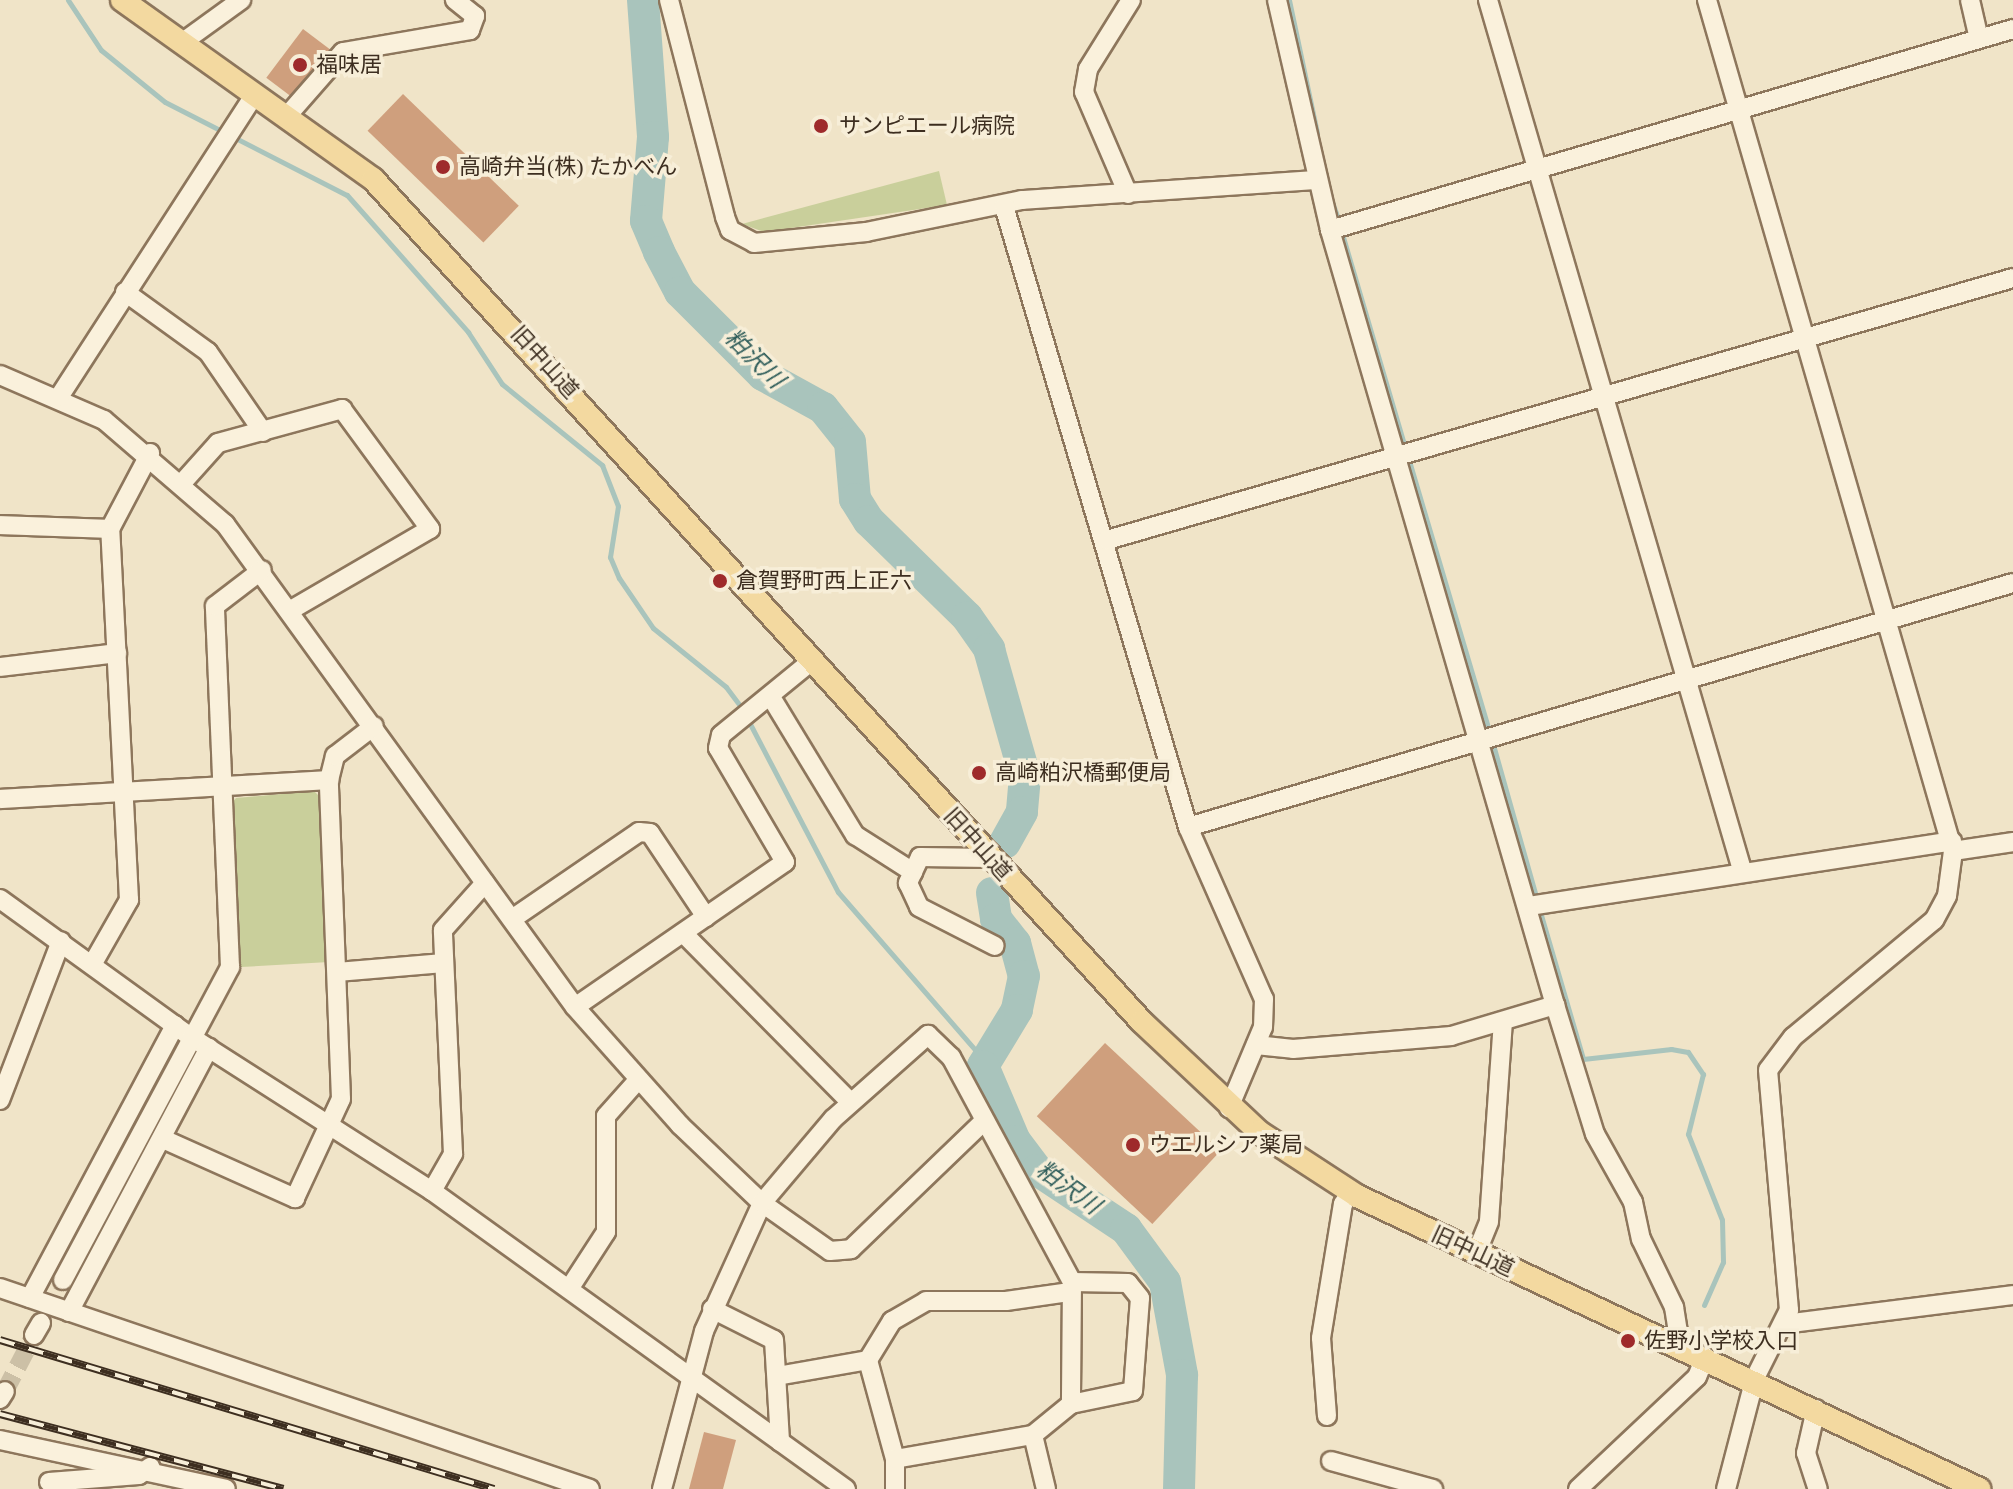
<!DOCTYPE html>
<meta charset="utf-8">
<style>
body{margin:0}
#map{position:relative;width:2013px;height:1489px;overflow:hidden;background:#f0e4c8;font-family:"Times New Roman","Noto Sans JP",serif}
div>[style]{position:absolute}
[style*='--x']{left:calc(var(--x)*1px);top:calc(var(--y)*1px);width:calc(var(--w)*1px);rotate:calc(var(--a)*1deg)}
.green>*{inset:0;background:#c9cf9b}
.stream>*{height:5px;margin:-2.5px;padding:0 2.5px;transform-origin:2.5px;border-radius:2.5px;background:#a9c4bc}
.river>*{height:32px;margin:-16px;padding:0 16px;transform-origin:16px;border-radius:16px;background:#a9c4bc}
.building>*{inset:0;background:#cf9f7d;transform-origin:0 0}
.minor-tunnel>*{height:18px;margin-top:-9px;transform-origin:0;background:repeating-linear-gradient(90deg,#ccc0a6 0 18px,transparent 0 27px)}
.roads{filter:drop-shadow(2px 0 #8d765c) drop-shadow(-2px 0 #8d765c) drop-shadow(0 2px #8d765c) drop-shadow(0 -2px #8d765c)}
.minor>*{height:18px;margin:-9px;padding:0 9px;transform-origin:9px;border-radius:9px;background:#faf1dc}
.major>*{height:22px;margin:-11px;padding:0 11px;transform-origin:11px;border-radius:11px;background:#f3d9a0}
.rail>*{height:8px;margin-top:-4px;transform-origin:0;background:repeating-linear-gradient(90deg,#f7eed8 0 15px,#3d2e20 0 30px);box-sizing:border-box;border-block:2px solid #3d2e20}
.dots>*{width:22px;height:22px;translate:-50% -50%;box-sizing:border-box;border:4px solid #f7eed8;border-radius:50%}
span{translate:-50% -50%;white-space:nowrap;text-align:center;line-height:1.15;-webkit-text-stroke:7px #f7eed8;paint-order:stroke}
.poi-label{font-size:22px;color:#3d2e20}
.left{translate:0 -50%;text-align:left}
.street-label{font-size:22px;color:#3d2e20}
.water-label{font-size:24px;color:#2f5d5a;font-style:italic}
</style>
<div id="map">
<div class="green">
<div style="clip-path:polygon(939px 171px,947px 205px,764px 232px,742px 224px)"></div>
<div style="clip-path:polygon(314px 791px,322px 799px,329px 962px,241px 967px,230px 805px,236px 798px)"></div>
</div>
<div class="stream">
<div style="--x:68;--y:0;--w:60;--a:56.6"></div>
<div style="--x:101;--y:50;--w:82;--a:39.1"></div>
<div style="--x:165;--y:102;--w:204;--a:27.1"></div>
<div style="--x:347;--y:195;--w:183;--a:48.5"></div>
<div style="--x:468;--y:332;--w:62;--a:56.8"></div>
<div style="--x:502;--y:384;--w:129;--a:39"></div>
<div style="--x:602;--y:465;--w:44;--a:68.7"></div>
<div style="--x:618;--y:506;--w:52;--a:98.9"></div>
<div style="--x:610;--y:557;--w:23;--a:67"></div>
<div style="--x:619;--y:578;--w:60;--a:55.8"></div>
<div style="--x:653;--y:628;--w:94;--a:38.9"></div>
<div style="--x:726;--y:687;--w:30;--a:53"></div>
<div style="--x:1289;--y:0;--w:136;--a:78.1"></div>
<div style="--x:1332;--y:202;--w:15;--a:70"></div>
<div style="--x:1343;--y:237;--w:216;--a:73.6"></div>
<div style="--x:1410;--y:464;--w:274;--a:73.5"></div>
<div style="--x:748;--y:720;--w:194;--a:62.4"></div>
<div style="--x:838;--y:892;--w:224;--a:49"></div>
<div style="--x:1494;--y:748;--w:154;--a:74.2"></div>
<div style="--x:1541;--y:915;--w:150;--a:73.7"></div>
<div style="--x:1583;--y:1059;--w:89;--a:-6.5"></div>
<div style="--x:1671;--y:1049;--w:17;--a:10"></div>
<div style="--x:1688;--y:1052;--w:27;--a:56"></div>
<div style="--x:1703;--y:1074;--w:62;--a:104"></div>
<div style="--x:1688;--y:1134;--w:92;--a:68.4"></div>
<div style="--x:1722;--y:1220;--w:42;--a:88.6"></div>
<div style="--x:1723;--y:1262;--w:47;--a:113.8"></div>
</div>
<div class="river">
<div style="--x:643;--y:0;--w:137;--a:85.8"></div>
<div style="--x:653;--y:137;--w:84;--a:94.8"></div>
<div style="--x:646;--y:221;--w:34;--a:67"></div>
<div style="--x:659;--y:252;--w:45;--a:62.3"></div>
<div style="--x:680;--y:292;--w:117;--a:45"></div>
<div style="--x:763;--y:375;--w:68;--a:28.8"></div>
<div style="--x:823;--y:408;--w:43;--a:51.5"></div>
<div style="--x:850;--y:442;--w:57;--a:85"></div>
<div style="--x:855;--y:499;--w:26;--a:58"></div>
<div style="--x:869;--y:521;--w:137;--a:44.4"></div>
<div style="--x:967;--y:617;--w:39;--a:55"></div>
<div style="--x:989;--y:649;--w:132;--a:74.2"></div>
<div style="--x:1025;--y:776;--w:36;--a:95"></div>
<div style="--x:1022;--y:812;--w:35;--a:119"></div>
<div style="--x:992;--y:893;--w:26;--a:81"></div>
<div style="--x:996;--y:919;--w:31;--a:52"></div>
<div style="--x:1015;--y:943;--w:34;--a:75"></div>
<div style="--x:1024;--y:976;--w:35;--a:102"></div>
<div style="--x:1017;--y:1010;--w:66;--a:121.3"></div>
<div style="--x:983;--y:1066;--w:82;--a:66.9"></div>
<div style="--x:1015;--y:1141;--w:36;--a:53"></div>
<div style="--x:1037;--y:1170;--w:107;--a:33.5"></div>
<div style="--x:1126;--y:1229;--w:66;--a:53.7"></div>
<div style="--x:1165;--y:1282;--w:95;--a:79.6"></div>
<div style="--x:1182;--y:1375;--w:114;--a:91.5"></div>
</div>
<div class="building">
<div style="left:303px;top:29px;width:39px;height:61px;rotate:37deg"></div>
<div style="left:403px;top:94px;width:161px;height:51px;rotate:44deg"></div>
<div style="left:1105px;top:1043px;width:158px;height:100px;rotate:43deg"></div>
<div style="clip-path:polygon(704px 1432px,736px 1440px,723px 1489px,689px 1489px)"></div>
</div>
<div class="minor-tunnel">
<div style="--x:5;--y:1391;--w:63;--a:-62.6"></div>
</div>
<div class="roads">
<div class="minor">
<div style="--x:669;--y:0;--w:224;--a:75.5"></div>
<div style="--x:725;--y:217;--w:14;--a:69"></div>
<div style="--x:730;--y:230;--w:27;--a:28"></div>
<div style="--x:754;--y:243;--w:113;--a:-5.6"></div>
<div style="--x:866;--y:232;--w:159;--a:-11.6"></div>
<div style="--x:1022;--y:200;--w:296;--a:-3.9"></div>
<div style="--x:1277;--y:0;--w:236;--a:77"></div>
<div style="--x:1330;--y:230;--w:807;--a:73.81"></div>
<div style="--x:1555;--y:1005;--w:135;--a:72.8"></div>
<div style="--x:1595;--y:1134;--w:78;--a:60.8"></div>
<div style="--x:1633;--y:1202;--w:38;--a:78"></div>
<div style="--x:1641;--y:1239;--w:76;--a:64.1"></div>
<div style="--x:1674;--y:1307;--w:39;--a:81"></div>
<div style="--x:1488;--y:0;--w:906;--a:73.72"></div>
<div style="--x:1707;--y:0;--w:886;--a:73.88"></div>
<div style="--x:1953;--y:851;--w:45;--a:97.6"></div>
<div style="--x:1947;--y:896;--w:27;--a:118"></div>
<div style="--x:1934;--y:920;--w:183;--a:140.3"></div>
<div style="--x:1793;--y:1037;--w:41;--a:127.1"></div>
<div style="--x:1768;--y:1070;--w:241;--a:85"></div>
<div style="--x:1789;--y:1310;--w:76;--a:116.6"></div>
<div style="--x:1755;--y:1378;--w:115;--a:104.6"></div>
<div style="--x:1970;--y:0;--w:39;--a:77"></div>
<div style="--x:183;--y:42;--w:72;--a:-35.9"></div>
<div style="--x:287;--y:116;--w:85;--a:-48.8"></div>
<div style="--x:343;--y:52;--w:129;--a:-9.8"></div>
<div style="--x:470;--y:30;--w:15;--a:-70"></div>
<div style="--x:475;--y:16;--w:26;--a:-141"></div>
<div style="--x:1128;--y:194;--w:111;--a:-113.3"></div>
<div style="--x:1084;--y:92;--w:23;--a:-80"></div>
<div style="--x:1088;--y:69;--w:81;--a:-58.1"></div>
<div style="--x:1004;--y:206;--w:648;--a:73.5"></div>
<div style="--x:1188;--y:827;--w:188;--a:66.2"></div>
<div style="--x:1264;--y:999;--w:28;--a:92"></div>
<div style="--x:1263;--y:1027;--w:88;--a:112.8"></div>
<div style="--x:1330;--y:230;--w:712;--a:-16.4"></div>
<div style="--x:125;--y:292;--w:102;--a:35.9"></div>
<div style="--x:208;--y:352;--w:97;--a:55.5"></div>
<div style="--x:0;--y:375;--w:113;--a:23.4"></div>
<div style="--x:104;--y:420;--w:160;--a:40.7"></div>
<div style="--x:225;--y:524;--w:596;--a:54.07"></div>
<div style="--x:575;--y:1007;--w:158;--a:48.3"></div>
<div style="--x:680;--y:1125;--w:113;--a:43.6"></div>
<div style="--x:762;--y:1203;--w:83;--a:35.2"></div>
<div style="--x:830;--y:1251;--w:21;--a:-5"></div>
<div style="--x:851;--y:1249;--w:185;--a:-43.9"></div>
<div style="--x:59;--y:397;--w:361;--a:-57.1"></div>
<div style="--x:183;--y:482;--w:52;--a:-48.1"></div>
<div style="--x:218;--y:443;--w:129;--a:-15.3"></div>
<div style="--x:342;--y:409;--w:149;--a:53.7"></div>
<div style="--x:430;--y:529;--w:161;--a:149.8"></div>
<div style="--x:0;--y:525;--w:110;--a:2.1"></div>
<div style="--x:1107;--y:540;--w:943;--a:-16.13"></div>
<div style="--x:0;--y:667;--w:118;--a:-6.8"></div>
<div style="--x:771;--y:697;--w:162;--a:58.7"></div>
<div style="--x:855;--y:835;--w:69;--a:32.5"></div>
<div style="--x:0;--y:799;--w:330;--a:-3.3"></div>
<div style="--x:1188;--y:827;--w:860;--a:-16.48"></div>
<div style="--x:1953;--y:851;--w:61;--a:-8.5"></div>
<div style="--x:990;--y:858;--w:70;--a:-179.2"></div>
<div style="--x:920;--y:857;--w:29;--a:115"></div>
<div style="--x:908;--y:883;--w:26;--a:65"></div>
<div style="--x:919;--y:907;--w:85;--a:27.2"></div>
<div style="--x:0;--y:899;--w:232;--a:35.9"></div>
<div style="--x:188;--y:1035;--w:290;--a:32.6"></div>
<div style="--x:432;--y:1191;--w:510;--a:35.75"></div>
<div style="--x:1529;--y:906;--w:428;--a:-8.7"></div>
<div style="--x:512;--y:919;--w:154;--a:-34.4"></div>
<div style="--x:639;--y:832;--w:11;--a:5"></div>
<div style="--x:650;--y:833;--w:101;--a:56.3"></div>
<div style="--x:683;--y:933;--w:238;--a:45.3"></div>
<div style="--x:93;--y:963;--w:73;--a:-60.3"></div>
<div style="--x:129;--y:900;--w:371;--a:-92.9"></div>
<div style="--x:110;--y:529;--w:86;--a:-62.2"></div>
<div style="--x:337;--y:972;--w:107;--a:-4.8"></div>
<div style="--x:575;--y:1007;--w:255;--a:-34.6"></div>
<div style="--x:785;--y:862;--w:132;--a:-120.4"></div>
<div style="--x:718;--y:748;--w:13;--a:-77"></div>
<div style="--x:721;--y:735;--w:119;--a:-39.2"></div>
<div style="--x:1256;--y:1045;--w:37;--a:6"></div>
<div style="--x:1293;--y:1049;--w:159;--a:-4.7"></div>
<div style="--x:1451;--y:1036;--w:109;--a:-16.6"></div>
<div style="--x:0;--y:1100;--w:170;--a:-69"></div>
<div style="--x:163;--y:1139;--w:145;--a:24.1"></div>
<div style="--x:295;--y:1198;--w:109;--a:-65.1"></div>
<div style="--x:341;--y:1099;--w:319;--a:-92.2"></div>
<div style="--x:329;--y:780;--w:25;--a:-76"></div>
<div style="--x:335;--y:756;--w:49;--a:-37.6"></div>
<div style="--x:432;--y:1191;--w:43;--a:-60.4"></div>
<div style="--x:453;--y:1154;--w:224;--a:-92.6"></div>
<div style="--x:443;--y:930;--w:63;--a:-48.2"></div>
<div style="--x:1476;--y:1254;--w:35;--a:-68"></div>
<div style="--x:1489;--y:1221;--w:200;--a:-86"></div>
<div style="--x:63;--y:1280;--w:355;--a:-61.9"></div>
<div style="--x:230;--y:967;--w:361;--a:-92.4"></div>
<div style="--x:215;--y:606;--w:59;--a:-37.5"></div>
<div style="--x:0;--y:1288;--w:623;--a:18.81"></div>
<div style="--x:569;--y:1289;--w:68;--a:-57"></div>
<div style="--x:606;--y:1232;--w:116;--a:-90"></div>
<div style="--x:606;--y:1116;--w:48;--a:-48.4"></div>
<div style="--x:30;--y:1298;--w:309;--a:-62"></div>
<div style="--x:712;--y:1309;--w:69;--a:26.6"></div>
<div style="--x:774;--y:1340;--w:102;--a:86.6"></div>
<div style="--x:69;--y:1312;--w:299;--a:-62.1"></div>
<div style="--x:1784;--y:1324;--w:231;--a:-7.2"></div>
<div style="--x:34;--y:1335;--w:14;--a:-60"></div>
<div style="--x:777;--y:1376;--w:92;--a:-10"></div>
<div style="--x:0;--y:1399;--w:9;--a:-58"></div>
<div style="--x:1816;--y:1409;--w:45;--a:102.8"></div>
<div style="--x:1806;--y:1453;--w:38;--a:72"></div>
<div style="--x:1327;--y:1416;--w:78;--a:-94.4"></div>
<div style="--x:1321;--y:1338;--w:136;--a:-80.7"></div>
<div style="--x:1343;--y:1204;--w:14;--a:-56"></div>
<div style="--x:1033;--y:1435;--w:56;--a:76.5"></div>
<div style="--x:0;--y:1440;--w:231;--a:12.2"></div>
<div style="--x:895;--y:1459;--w:103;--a:-105.3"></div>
<div style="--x:868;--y:1360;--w:46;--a:-58.4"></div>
<div style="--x:892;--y:1321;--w:39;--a:-30"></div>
<div style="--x:926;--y:1301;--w:80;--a:0"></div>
<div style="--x:1006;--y:1301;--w:65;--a:-8"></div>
<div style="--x:1331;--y:1461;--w:106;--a:15.4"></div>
<div style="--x:49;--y:1482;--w:90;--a:-4.4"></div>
<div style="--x:139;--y:1475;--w:14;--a:-36"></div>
<div style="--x:662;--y:1489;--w:163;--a:-75.1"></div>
<div style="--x:704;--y:1331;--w:141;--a:-65.6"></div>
<div style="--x:762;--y:1203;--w:110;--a:-49.8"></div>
<div style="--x:833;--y:1119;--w:127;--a:-41.5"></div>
<div style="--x:928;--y:1035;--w:32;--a:44"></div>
<div style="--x:951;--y:1057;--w:255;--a:61.7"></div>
<div style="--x:895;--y:1489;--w:30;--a:-90"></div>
<div style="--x:895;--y:1459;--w:140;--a:-9.9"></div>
<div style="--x:1033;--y:1435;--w:49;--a:-39.2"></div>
<div style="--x:1071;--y:1404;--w:63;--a:-11.8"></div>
<div style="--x:1133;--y:1391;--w:93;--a:-85.7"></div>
<div style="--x:1140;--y:1298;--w:19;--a:-129"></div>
<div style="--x:1128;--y:1283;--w:56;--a:-179"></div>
<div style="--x:1072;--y:1282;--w:122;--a:90.5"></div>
<div style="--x:1578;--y:1489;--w:163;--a:-43.3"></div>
<div style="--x:1697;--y:1377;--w:22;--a:-68"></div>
</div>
<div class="major">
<div style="--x:122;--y:0;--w:308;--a:35.5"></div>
<div style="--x:373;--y:179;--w:1141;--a:47.63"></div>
<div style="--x:1142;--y:1022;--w:161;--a:43.2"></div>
<div style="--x:1259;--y:1132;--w:117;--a:33.1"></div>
<div style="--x:1357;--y:1196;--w:688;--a:25.22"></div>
</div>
</div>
<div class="rail">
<div style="--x:0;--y:1340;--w:516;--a:16.78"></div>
<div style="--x:0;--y:1414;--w:293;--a:14.8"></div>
</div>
<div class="dots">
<div style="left:300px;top:65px;background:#9e2a2b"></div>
<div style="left:821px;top:126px;background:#9e2a2b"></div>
<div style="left:443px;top:167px;background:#9e2a2b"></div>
<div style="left:720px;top:581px;background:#9e2a2b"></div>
<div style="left:979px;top:773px;background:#9e2a2b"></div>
<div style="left:1133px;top:1145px;background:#9e2a2b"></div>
<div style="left:1628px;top:1341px;background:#9e2a2b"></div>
</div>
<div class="poi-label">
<span class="left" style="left:316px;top:65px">福味居</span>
<span class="left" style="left:839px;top:126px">サンピエール病院</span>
<span class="left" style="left:459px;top:167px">高崎弁当(株) たかべん</span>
<span class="left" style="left:736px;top:581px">倉賀野町西上正六</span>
<span class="left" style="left:995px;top:773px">高崎粕沢橋郵便局</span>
<span class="left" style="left:1149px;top:1145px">ウエルシア薬局</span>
<span class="left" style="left:1644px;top:1341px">佐野小学校入口</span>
</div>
<div class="street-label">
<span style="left:545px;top:362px;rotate:48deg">旧中山道</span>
<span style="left:978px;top:844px;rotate:48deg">旧中山道</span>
<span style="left:1473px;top:1251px;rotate:25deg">旧中山道</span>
</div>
<div class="water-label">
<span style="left:754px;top:359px;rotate:45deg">粕沢川</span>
<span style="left:1068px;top:1188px;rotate:36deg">粕沢川</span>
</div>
</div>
